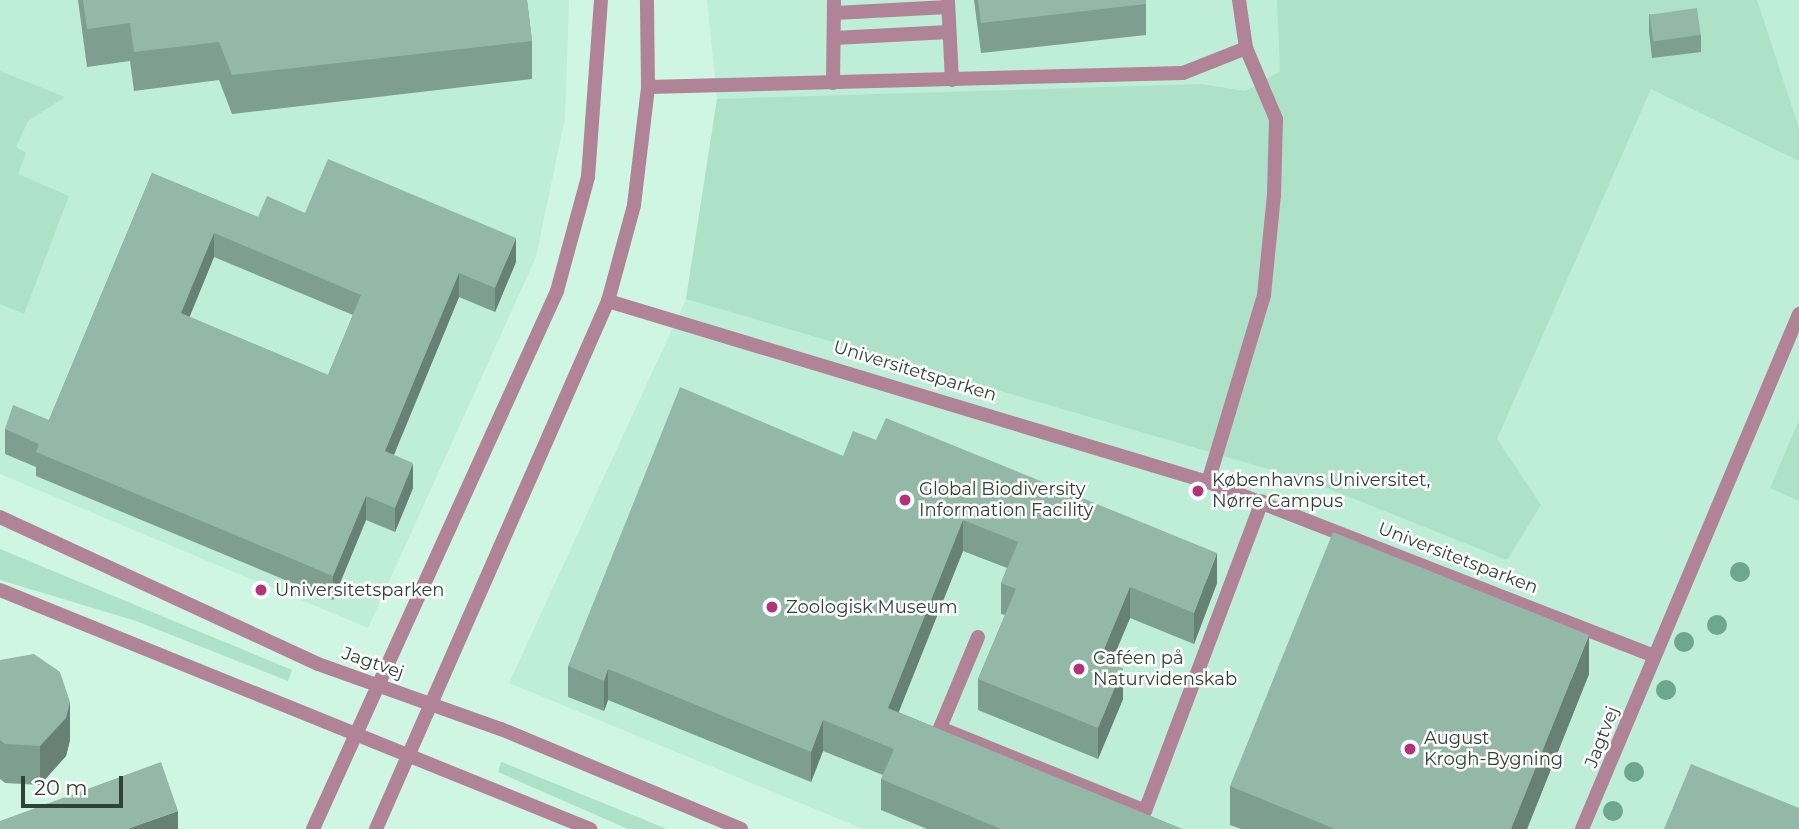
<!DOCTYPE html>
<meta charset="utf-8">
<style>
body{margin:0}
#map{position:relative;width:1799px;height:829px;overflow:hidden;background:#cff6e3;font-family:Montserrat,sans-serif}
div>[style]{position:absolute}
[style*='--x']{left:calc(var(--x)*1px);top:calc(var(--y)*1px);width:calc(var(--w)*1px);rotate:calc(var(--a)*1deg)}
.built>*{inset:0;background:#beeed7}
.green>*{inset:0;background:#ade2c9}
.service>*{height:14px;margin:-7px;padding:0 7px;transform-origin:7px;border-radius:7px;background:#b08496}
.tertiary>*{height:14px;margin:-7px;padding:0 7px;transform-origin:7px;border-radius:7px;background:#b08496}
.trees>*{width:20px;height:20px;margin:-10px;border-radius:50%;background:#6ea68f}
.wall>*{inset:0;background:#7e9e90}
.shaded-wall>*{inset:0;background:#678175}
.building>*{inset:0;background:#93b8a7;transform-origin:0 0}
.dots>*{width:19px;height:19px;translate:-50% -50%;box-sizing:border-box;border:4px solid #fff;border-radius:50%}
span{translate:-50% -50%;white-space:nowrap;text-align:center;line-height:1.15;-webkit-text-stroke:5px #fff;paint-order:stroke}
.street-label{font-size:18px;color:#314139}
.poi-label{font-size:18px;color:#314139}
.left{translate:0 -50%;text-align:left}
.scale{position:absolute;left:21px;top:776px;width:102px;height:32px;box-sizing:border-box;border:4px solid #314139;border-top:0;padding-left:9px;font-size:21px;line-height:24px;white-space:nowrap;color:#314139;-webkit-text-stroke:5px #fff;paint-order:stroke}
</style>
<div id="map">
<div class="built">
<div style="clip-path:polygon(0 0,569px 0,565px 118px,536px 257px,368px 628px,0 474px)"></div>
<div style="clip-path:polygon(707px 0,1799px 0,1799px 829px,863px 829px,509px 683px,686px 299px,717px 99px)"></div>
</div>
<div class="green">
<div style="clip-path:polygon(1277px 0,1757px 0,1799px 128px,1799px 161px,1651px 89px,1497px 439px,1541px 505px,1507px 560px,1312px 482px,686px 299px,717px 99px,1201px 84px,1246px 91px,1280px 71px)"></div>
<div style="clip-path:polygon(0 71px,65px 97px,28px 121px,16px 147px,26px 153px,18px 174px,69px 196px,24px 314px,0 304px)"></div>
<div style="clip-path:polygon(1799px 420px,1799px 501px,1770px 488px)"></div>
<div style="clip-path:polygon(0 549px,292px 670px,288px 681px,136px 621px,0 580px)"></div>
<div style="clip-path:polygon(501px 762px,502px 762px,667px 829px,628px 829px,498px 772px)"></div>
</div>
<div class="service">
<div style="--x:948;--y:1;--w:79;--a:87.1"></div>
<div style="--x:835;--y:13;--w:113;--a:-3"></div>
<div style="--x:834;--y:38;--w:115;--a:-3"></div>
<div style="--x:833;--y:83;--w:83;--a:-89.3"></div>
<div style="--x:648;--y:87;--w:535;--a:-1.5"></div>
<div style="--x:1183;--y:73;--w:68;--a:-21.6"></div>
<div style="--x:608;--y:301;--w:627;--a:16.79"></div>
<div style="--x:1208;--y:482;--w:479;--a:21.3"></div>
<div style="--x:1208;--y:482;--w:195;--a:-73.3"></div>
<div style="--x:1264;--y:295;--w:100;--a:-84.3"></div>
<div style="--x:1274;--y:195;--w:76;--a:-88.5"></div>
<div style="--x:1276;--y:119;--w:77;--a:-112.9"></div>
<div style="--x:1246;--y:48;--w:49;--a:-98.3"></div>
<div style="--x:978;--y:637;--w:99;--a:112.7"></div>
<div style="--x:940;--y:728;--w:221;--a:22"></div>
<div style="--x:1145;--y:811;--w:331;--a:-69.3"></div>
<div style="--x:1582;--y:829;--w:559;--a:-67.15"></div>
</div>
<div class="tertiary">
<div style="--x:0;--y:517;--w:350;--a:24.8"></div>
<div style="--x:318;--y:664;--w:194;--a:19.6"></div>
<div style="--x:501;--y:729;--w:260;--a:22.6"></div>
<div style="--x:0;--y:590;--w:637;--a:22.05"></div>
<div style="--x:313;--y:829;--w:591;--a:-65.6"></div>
<div style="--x:557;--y:291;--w:118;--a:-74.8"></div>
<div style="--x:588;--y:177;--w:177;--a:-85.8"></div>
<div style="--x:376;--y:829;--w:577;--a:-66.28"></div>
<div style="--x:608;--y:301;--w:99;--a:-74.8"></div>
<div style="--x:634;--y:205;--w:119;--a:-83.2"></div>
<div style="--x:648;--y:87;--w:87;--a:-90.7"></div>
</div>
<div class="trees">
<div style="left:1740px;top:572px"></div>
<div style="left:1717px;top:625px"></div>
<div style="left:1684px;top:642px"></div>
<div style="left:1666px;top:690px"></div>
<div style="left:1634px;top:772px"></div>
<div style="left:1613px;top:811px"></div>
</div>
<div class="wall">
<div style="clip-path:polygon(78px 0,527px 0,532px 41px,532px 79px,232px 114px,219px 80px,134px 91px,130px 61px,87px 67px)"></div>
<div style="clip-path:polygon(974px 0,1146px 0,1146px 35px,981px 53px)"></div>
<div style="clip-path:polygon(1649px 14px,1701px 35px,1701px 52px,1652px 58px,1649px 31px)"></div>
<div style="clip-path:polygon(evenodd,152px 173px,258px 217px,305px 213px,516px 262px,495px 312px,459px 297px,394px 455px,413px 488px,395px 532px,366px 520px,333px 600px,36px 476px,36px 467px,5px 454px,5px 429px,49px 420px,152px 173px,214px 257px,353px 315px,328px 375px,189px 317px,214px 257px)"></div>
<div style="clip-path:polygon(843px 456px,1217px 583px,1194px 644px,1130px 618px,1111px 663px,1123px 699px,1098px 759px,978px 710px,978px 679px,1005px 615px,1001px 614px,1001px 583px,1007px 568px,963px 551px,898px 712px,1182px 829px,927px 829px,881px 810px,881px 779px,883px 775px,823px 751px,811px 782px,608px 700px,604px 711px,568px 697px,568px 666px)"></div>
<div style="clip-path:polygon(0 660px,70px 740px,66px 756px,40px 785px,5px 783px,0 779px)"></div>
<div style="clip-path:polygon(1589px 674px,1527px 829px,1241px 829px,1230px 825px,1230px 786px)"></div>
</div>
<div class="shaded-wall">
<div style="clip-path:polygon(214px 233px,214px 257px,181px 338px,181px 313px)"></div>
<div style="clip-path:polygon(516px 238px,516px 262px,495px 312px,495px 288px)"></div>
<div style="clip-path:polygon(459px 273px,459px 297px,385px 476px,385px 451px)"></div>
<div style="clip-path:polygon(413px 463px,413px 488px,395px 532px,395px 508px)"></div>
<div style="clip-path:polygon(366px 496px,366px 520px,333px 600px,333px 576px)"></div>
<div style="clip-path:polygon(963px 520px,963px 551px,888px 739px,888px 708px)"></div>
<div style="clip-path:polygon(1217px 553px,1217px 583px,1194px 644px,1194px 613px)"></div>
<div style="clip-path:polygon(1130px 587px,1130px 618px,1100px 689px,1100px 659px)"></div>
<div style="clip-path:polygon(1589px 635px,1589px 674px,1527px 829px,1511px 829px)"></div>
<div style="clip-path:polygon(1123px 668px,1123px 699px,1098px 759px,1098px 728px)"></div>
<div style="clip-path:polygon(608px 669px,608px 700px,604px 711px,604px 681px)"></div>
<div style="clip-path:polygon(70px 702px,70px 740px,66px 756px,40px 785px,40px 746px)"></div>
<div style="clip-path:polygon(823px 720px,823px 751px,811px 782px,811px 752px)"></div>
<div style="clip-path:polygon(178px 811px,178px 829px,127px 829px)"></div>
</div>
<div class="building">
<div style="clip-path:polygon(83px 0,527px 0,532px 41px,232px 75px,219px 42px,134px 52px,130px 23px,87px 29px)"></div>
<div style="clip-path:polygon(978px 0,1146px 0,1146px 4px,981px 23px)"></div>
<div style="left:1697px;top:8px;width:27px;height:48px;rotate:82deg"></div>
<div style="clip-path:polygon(evenodd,328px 159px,516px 238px,495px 288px,459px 273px,385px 451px,413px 463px,395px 508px,366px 496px,333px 576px,36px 452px,39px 444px,5px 429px,13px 405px,49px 420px,152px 173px,258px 217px,267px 196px,305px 213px,328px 159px,214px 233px,361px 295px,328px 375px,181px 313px,214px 233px)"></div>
<div style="clip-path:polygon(680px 387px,843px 456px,853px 431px,876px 440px,886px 418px,1217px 553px,1194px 613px,1130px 587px,1100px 659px,1123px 668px,1098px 728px,978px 679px,1016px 589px,1001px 583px,1018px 542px,963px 520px,888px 708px,1182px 829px,1001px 829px,881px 779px,894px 749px,823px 720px,811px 752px,608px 669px,604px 681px,568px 666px)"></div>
<div style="clip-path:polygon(1333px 532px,1589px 635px,1511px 829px,1335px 829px,1230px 786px)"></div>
<div style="clip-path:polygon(34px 654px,60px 672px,70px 702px,66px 718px,40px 746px,5px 744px,0 740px,0 660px)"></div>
<div style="clip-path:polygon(161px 762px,178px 811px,127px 829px,0 829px,0 821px)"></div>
<div style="clip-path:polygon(1691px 764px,1799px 808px,1799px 829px,1664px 829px)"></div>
</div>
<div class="dots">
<div style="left:1198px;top:491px;background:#b63278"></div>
<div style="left:905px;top:500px;background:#b63278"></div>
<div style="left:261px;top:590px;background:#b63278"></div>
<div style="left:772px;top:607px;background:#b63278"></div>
<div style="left:1079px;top:669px;background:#b63278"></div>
<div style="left:1410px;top:749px;background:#b63278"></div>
</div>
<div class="street-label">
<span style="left:915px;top:371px;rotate:17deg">Universitetsparken</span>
<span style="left:1458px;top:558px;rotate:21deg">Universitetsparken</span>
<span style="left:373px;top:663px;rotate:19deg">Jagtvej</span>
<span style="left:1602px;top:737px;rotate:-69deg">Jagtvej</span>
</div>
<div class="poi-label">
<span class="left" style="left:1212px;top:491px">Københavns Universitet,<br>Nørre Campus</span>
<span class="left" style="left:919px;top:500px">Global Biodiversity<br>Information Facility</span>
<span class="left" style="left:275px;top:590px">Universitetsparken</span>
<span class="left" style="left:786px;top:607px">Zoologisk Museum</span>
<span class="left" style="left:1093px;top:669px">Caféen på<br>Naturvidenskab</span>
<span class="left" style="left:1424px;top:749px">August<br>Krogh-Bygning</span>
</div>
<div class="scale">20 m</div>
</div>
